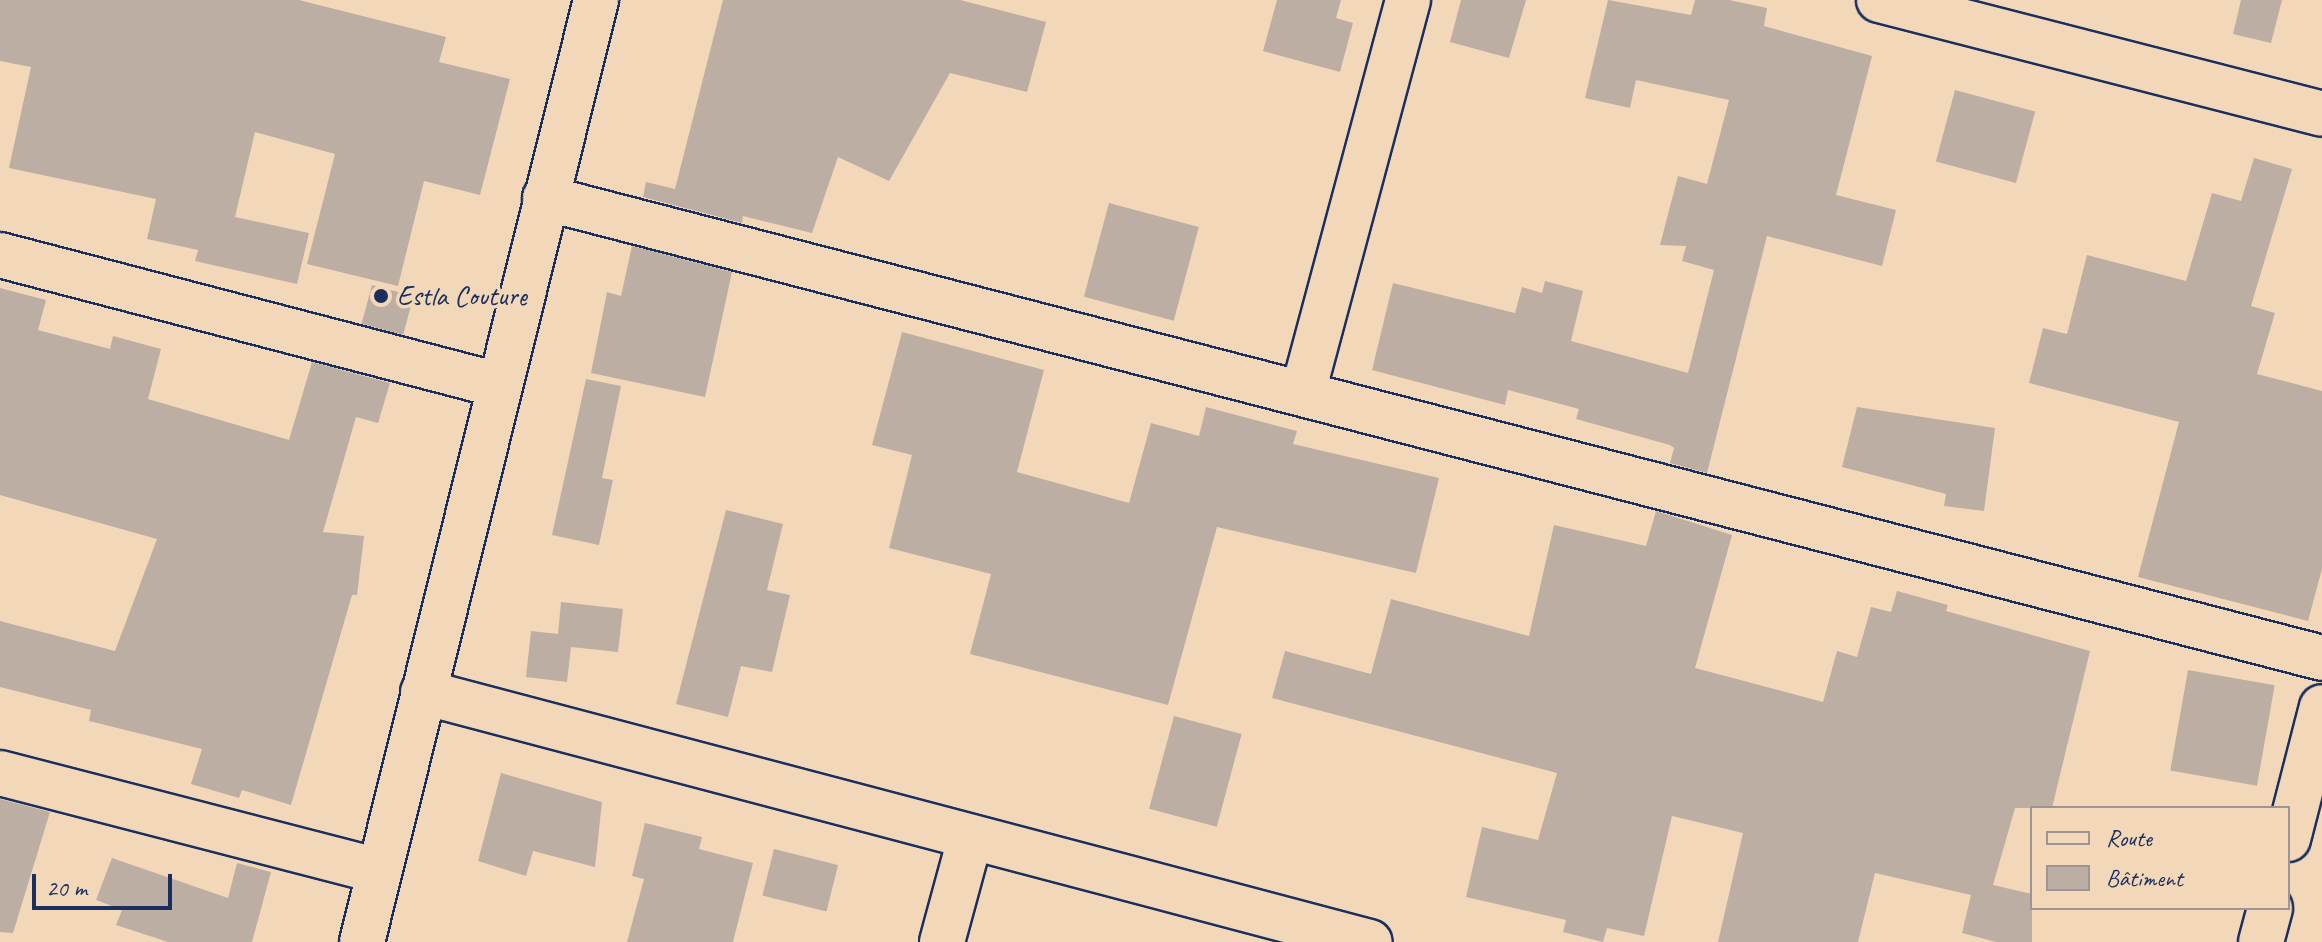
<!DOCTYPE html>
<meta charset="utf-8">
<style>
body{margin:0}
#map{position:relative;width:2322px;height:942px;overflow:hidden;background:#f2d8b9;font-family:Caveat,sans-serif}
div>[style]{position:absolute}
[style*='--x']{left:calc(var(--x)*1px);top:calc(var(--y)*1px);width:calc(var(--w)*1px);rotate:calc(var(--a)*1deg)}
.building>*{inset:0;background:#bdaea3;transform-origin:0 0}
.roads{filter:drop-shadow(2px 0 #1b2f5e) drop-shadow(-2px 0 #1b2f5e) drop-shadow(0 2px #1b2f5e) drop-shadow(0 -2px #1b2f5e)}
.street>*{height:44px;margin:-22px;padding:0 22px;transform-origin:22px;border-radius:22px;background:#f2d8b9}
.secondary>*{height:44px;margin:-22px;padding:0 22px;transform-origin:22px;border-radius:22px;background:#f2d8b9}
.dots>*{width:22px;height:22px;translate:-50% -50%;box-sizing:border-box;border:4px solid #f2d8b9;border-radius:50%}
span{translate:-50% -50%;white-space:nowrap;text-align:center;line-height:1.15;-webkit-text-stroke:7px #f2d8b9;paint-order:stroke}
.poi-label{font-size:28px;color:#1b2f5e}
.left{translate:0 -50%;text-align:left}
.legend{position:absolute;left:2030px;top:806px;width:260px;height:104px;box-sizing:border-box;background:#f2d8b9;border:2px solid #9c9495;margin:0;padding:10px 14px;list-style:none;font-size:24px;color:#1b2f5e}
.legend li{display:flex;align-items:center;gap:16px;height:40px}
.legend b{width:40px;border:2px solid #9c9495}
.scale{position:absolute;left:32px;top:874px;width:140px;height:36px;box-sizing:border-box;border:4px solid #1b2f5e;border-top:0;padding-left:10px;font-size:24px;line-height:28px;white-space:nowrap;color:#1b2f5e;-webkit-text-stroke:6px #f2d8b9;paint-order:stroke}
</style>
<div id="map">
<div class="building">
<div style="clip-path:polygon(0 0,299px 0,446px 37px,439px 62px,510px 79px,480px 195px,424px 181px,398px 286px,307px 264px,335px 154px,255px 132px,235px 217px,309px 233px,297px 284px,195px 261px,198px 250px,147px 239px,156px 199px,9px 168px,31px 67px,0 61px)"></div>
<div style="clip-path:polygon(723px 0,960px 0,1046px 22px,1027px 92px,950px 73px,889px 181px,838px 157px,812px 233px,743px 216px,742px 223px,643px 197px,646px 182px,675px 189px)"></div>
<div style="clip-path:polygon(1277px 0,1341px 0,1336px 18px,1353px 23px,1340px 72px,1263px 51px)"></div>
<div style="clip-path:polygon(1461px 0,1526px 0,1509px 58px,1450px 42px)"></div>
<div style="clip-path:polygon(1608px 0,1691px 15px,1695px 0,1729px 0,1767px 8px,1764px 26px,1872px 56px,1836px 195px,1896px 210px,1882px 266px,1767px 236px,1707px 473px,1670px 463px,1674px 448px,1670px 445px,1576px 419px,1579px 409px,1508px 390px,1505px 405px,1372px 370px,1393px 283px,1515px 313px,1522px 287px,1542px 293px,1545px 281px,1583px 291px,1571px 341px,1688px 373px,1714px 270px,1682px 261px,1686px 246px,1660px 245px,1678px 176px,1707px 184px,1729px 100px,1636px 80px,1630px 108px,1585px 98px)"></div>
<div style="clip-path:polygon(2241px 0,2282px 0,2271px 43px,2233px 34px)"></div>
<div style="left:1955px;top:90px;width:83px;height:74px;rotate:15deg"></div>
<div style="clip-path:polygon(2254px 158px,2292px 169px,2251px 306px,2275px 313px,2257px 374px,2322px 391px,2322px 569px,2308px 621px,2138px 577px,2179px 422px,2029px 383px,2043px 328px,2067px 334px,2087px 255px,2186px 281px,2212px 193px,2241px 201px)"></div>
<div style="left:1109px;top:203px;width:93px;height:97px;rotate:15deg"></div>
<div style="clip-path:polygon(632px 246px,732px 272px,705px 397px,591px 373px,607px 292px,621px 296px)"></div>
<div style="left:372px;top:285px;width:43px;height:40px;rotate:15deg"></div>
<div style="clip-path:polygon(0 288px,46px 300px,38px 330px,110px 349px,113px 336px,161px 349px,148px 399px,289px 440px,312px 362px,390px 383px,378px 423px,356px 417px,323px 532px,364px 536px,357px 595px,352px 595px,291px 805px,242px 790px,239px 798px,191px 784px,202px 749px,89px 721px,91px 710px,0 687px,0 621px,115px 651px,157px 539px,0 495px)"></div>
<div style="clip-path:polygon(902px 332px,1044px 370px,1017px 472px,1129px 503px,1151px 423px,1199px 436px,1206px 407px,1297px 431px,1293px 444px,1439px 478px,1416px 573px,1217px 527px,1168px 705px,970px 654px,991px 574px,889px 548px,912px 455px,872px 445px)"></div>
<div style="clip-path:polygon(586px 379px,621px 386px,602px 478px,613px 480px,599px 545px,552px 535px)"></div>
<div style="clip-path:polygon(1857px 407px,1995px 428px,1984px 511px,1944px 506px,1946px 494px,1842px 467px)"></div>
<div style="clip-path:polygon(726px 510px,783px 524px,767px 590px,790px 595px,772px 672px,741px 666px,728px 717px,676px 704px)"></div>
<div style="clip-path:polygon(1656px 511px,1732px 535px,1695px 668px,1823px 702px,1837px 651px,1857px 657px,1871px 607px,1891px 612px,1897px 591px,1948px 605px,1946px 611px,2090px 651px,2052px 808px,2015px 808px,1993px 885px,2032px 894px,2032px 942px,1996px 942px,1962px 933px,1971px 895px,1875px 873px,1858px 942px,1718px 942px,1743px 833px,1672px 816px,1644px 936px,1607px 928px,1603px 942px,1563px 932px,1566px 920px,1466px 897px,1482px 827px,1538px 840px,1557px 773px,1272px 698px,1285px 651px,1371px 674px,1391px 599px,1529px 636px,1554px 525px,1646px 546px)"></div>
<div style="clip-path:polygon(561px 602px,623px 609px,618px 652px,571px 647px,567px 682px,526px 677px,531px 631px,558px 634px)"></div>
<div style="left:2188px;top:670px;width:88px;height:102px;rotate:10deg"></div>
<div style="left:1174px;top:716px;width:70px;height:96px;rotate:15deg"></div>
<div style="clip-path:polygon(501px 773px,602px 802px,595px 867px,533px 851px,526px 876px,478px 861px)"></div>
<div style="clip-path:polygon(0 799px,50px 812px,13px 933px,0 932px)"></div>
<div style="clip-path:polygon(645px 823px,702px 837px,699px 849px,753px 863px,733px 942px,627px 942px,644px 879px,632px 876px)"></div>
<div style="left:774px;top:849px;width:66px;height:48px;rotate:14deg"></div>
<div style="clip-path:polygon(112px 858px,228px 898px,237px 863px,271px 872px,252px 942px,168px 942px,116px 925px,122px 910px,96px 900px)"></div>
</div>
<div class="roads">
<div class="street">
<div style="--x:1879;--y:0;--w:457;--a:14.4"></div>
<div style="--x:545;--y:198;--w:1836;--a:14.51"></div>
<div style="--x:0;--y:255;--w:515;--a:14.63"></div>
<div style="--x:1303;--y:392;--w:406;--a:-75"></div>
<div style="--x:423;--y:692;--w:979;--a:14.79"></div>
<div style="--x:0;--y:773;--w:391;--a:14.5"></div>
<div style="--x:2288;--y:839;--w:136;--a:-75.6"></div>
<div style="--x:942;--y:942;--w:107;--a:-74.8"></div>
<div style="--x:2261;--y:942;--w:35;--a:-75"></div>
</div>
<div class="secondary">
<div style="--x:362;--y:942;--w:971;--a:-76.05"></div>
</div>
</div>
<div class="dots">
<div style="left:381px;top:296px;background:#1b2f5e"></div>
</div>
<div class="poi-label">
<span class="left" style="left:397px;top:296px">Estla Couture</span>
</div>
<ul class="legend">
<li><b style="height:10px;background:#f2d8b9"></b>Route</li>
<li><b style="height:22px;background:#bdaea3"></b>Bâtiment</li>
</ul>
<div class="scale">20 m</div>
</div>
